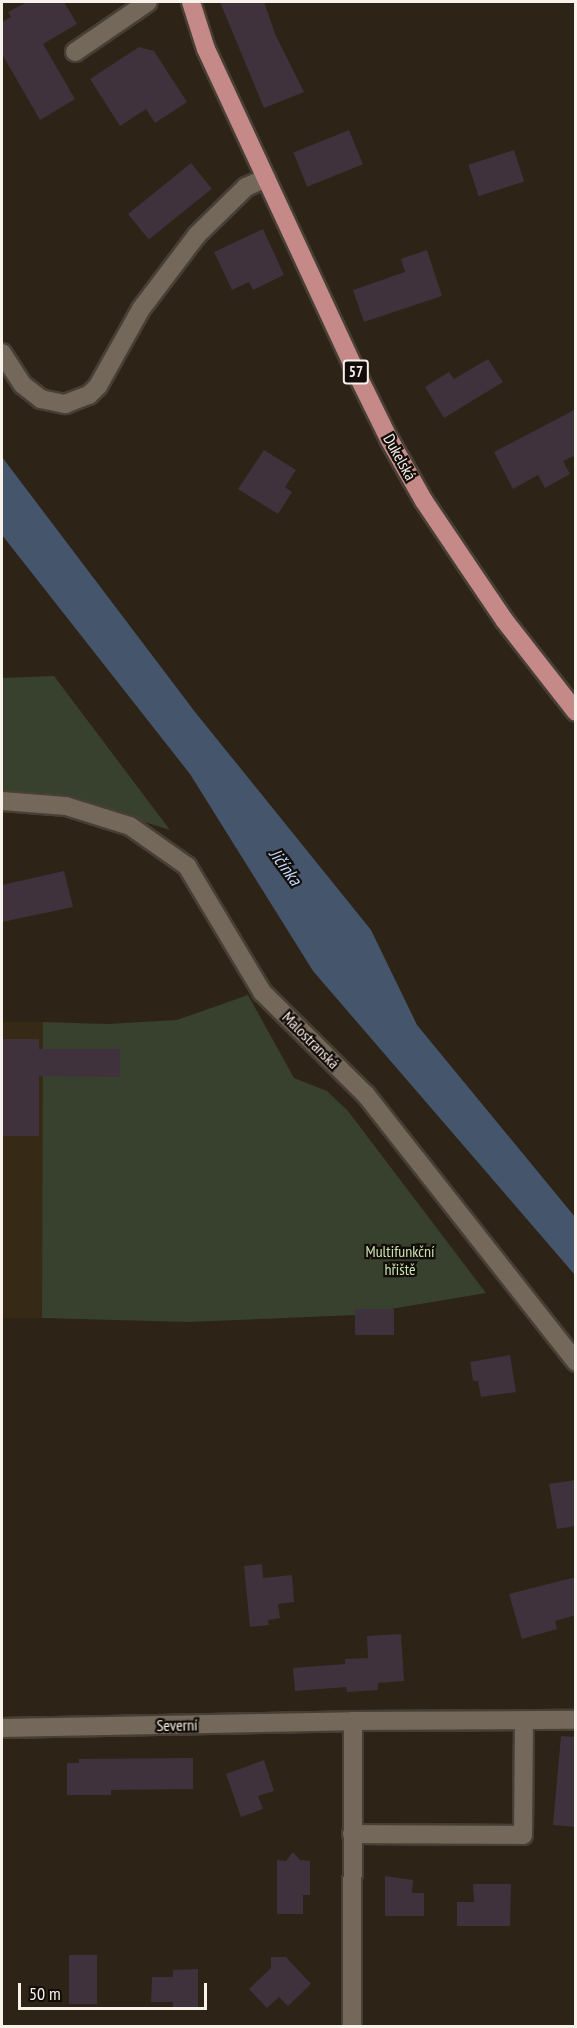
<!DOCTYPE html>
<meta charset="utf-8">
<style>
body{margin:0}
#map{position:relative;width:577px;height:2028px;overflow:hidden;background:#2d2317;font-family:"PT Sans Narrow",sans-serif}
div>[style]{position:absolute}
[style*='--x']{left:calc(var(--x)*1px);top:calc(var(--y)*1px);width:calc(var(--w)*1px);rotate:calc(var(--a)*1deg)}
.built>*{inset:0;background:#362916;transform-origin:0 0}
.green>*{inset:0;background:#38402e}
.water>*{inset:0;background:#45566c}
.building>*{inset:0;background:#40323c;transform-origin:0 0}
.roads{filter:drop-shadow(2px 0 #473f36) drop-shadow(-2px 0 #473f36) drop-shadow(0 2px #473f36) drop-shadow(0 -2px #473f36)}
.minor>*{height:18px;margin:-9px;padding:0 9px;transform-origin:9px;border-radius:9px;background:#736859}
.major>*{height:18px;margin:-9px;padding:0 9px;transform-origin:9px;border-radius:9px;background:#c58a88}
span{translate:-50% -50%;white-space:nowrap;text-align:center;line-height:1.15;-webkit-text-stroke:4.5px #120d08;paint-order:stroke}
.shield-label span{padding:2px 4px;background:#120d08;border:2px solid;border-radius:4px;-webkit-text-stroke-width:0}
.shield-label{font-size:15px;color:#f9f2ea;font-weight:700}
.street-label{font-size:16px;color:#f9f2ea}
.park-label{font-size:16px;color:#c9e2af}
.water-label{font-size:18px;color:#bedafe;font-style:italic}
.frame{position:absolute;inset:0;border:3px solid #f9f2ea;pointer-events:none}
.scale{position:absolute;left:18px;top:1983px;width:189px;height:27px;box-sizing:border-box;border:3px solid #f9f2ea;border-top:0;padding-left:8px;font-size:18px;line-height:21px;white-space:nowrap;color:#f9f2ea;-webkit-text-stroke:4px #120d08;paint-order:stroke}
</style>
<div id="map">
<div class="built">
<div style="left:2px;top:1022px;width:41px;height:296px"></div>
</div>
<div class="green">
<div style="clip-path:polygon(54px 676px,170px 830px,67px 798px,2px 791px,2px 678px)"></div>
<div style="clip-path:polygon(248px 995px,294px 1078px,327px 1091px,348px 1111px,486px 1293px,355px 1315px,189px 1322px,42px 1318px,43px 1022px,107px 1024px,177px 1020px)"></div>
</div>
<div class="water">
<div style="clip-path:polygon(2px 457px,195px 712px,371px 930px,417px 1025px,575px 1217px,575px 1275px,313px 971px,190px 774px,2px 535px)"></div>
</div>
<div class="building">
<div style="clip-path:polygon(27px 2px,64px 2px,77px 24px,43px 44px,75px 99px,40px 120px,2px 54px,2px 22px,11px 17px,8px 12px)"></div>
<div style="clip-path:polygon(220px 2px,264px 2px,276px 36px,304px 92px,264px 108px)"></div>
<div style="clip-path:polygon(139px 47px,154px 51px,187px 102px,155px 123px,146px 109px,120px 126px,90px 79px)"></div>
<div style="left:349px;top:130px;width:37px;height:60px;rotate:68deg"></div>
<div style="left:514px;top:150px;width:33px;height:48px;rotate:72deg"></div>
<div style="left:191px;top:163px;width:33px;height:81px;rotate:51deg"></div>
<div style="clip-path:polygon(263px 229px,284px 275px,253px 290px,249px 282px,232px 290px,214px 252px)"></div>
<div style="clip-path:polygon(427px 250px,442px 296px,364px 322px,353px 290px,405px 272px,401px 259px)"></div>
<div style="clip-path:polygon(488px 359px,503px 382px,444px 418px,425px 387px,449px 372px,454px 379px)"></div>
<div style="clip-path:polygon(576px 409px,576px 455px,563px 461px,570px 474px,545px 488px,538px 475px,513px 489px,494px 452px)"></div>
<div style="clip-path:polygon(264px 450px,296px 470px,285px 487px,292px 492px,278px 514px,238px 489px)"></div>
<div style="clip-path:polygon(64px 871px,73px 907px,2px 922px,2px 885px)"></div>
<div style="clip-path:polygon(2px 1039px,39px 1039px,39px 1049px,120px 1049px,120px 1077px,39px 1076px,39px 1136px,2px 1136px)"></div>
<div style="left:394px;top:1309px;width:26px;height:39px;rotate:90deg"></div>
<div style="clip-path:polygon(510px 1355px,516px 1392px,481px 1397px,478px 1381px,473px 1381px,470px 1362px)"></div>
<div style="clip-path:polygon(576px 1480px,576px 1526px,557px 1529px,549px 1484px)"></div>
<div style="clip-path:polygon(262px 1564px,263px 1578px,292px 1575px,294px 1602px,278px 1604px,280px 1618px,268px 1620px,269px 1625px,250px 1627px,244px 1566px)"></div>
<div style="clip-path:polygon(576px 1577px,576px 1615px,555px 1621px,557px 1629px,522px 1639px,509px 1594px)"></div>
<div style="clip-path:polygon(401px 1634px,404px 1681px,378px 1683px,378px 1690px,347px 1692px,346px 1687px,295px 1691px,293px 1668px,345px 1664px,345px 1659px,368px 1658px,367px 1636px)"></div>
<div style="clip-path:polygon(561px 1736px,576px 1737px,576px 1827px,553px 1825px)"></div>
<div style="clip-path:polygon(193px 1758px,193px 1789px,111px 1790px,111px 1795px,67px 1795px,67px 1763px,79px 1763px,79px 1759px)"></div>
<div style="clip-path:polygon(264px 1760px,274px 1791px,258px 1796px,263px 1809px,241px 1817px,226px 1774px)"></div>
<div style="clip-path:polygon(293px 1852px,300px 1860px,310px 1861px,310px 1895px,303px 1895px,303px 1914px,277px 1914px,277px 1860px,286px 1861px)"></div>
<div style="clip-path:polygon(385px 1876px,413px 1880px,412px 1893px,424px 1893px,424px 1916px,385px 1916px)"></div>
<div style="clip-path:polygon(473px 1884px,511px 1884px,510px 1926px,457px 1926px,457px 1902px,474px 1902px)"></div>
<div style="left:69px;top:1955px;width:28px;height:49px"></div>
<div style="clip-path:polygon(271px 1957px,286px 1957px,311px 1984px,288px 2006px,279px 1997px,267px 2008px,249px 1989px,271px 1968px)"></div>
<div style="clip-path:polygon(198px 1969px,198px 2009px,173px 2009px,173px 2002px,151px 2002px,152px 1977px,173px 1977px,173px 1970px)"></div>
</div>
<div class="roads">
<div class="minor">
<div style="--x:75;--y:52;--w:88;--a:-34.4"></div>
<div style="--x:2;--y:353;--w:38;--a:57"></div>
<div style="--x:23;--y:385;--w:23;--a:38"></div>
<div style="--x:41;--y:399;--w:25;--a:12"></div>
<div style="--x:65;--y:404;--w:26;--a:-21"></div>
<div style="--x:89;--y:395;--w:13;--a:-45"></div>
<div style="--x:98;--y:386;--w:88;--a:-60.8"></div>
<div style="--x:141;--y:309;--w:93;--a:-52.9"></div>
<div style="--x:197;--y:235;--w:69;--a:-44.4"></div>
<div style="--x:246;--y:187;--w:22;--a:-24"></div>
<div style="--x:2;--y:801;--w:64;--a:4.5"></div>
<div style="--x:66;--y:806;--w:67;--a:17.4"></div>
<div style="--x:130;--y:826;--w:70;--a:35.1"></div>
<div style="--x:187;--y:866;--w:147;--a:59.2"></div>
<div style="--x:262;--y:992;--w:146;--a:44.7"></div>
<div style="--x:366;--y:1095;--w:340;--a:51.8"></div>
<div style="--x:2;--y:1728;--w:351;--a:-1.1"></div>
<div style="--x:353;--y:1721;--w:223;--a:-0.3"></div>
<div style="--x:352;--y:1834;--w:171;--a:0.3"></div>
<div style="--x:523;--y:1835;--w:114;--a:-89.5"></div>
<div style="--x:352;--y:2026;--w:305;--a:-89.8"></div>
</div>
<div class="major">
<div style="--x:191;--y:2;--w:49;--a:72.3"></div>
<div style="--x:206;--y:49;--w:358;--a:65.1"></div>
<div style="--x:357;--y:374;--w:72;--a:63.8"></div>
<div style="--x:389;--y:439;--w:71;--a:60.6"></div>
<div style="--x:424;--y:501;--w:73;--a:56.1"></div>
<div style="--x:465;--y:562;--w:71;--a:55.9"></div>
<div style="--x:505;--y:621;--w:115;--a:52"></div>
</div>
</div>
<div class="shield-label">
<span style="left:356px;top:372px">57</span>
</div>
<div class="street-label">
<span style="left:400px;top:457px;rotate:61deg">Dukelská</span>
<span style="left:311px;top:1040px;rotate:45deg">Malostranská</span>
<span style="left:177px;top:1725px;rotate:-1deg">Severní</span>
</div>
<div class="park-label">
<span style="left:400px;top:1260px">Multifunkční<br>hřiště</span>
</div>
<div class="water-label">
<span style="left:285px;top:867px;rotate:54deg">Jičínka</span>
</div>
<div class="frame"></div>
<div class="scale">50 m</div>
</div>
